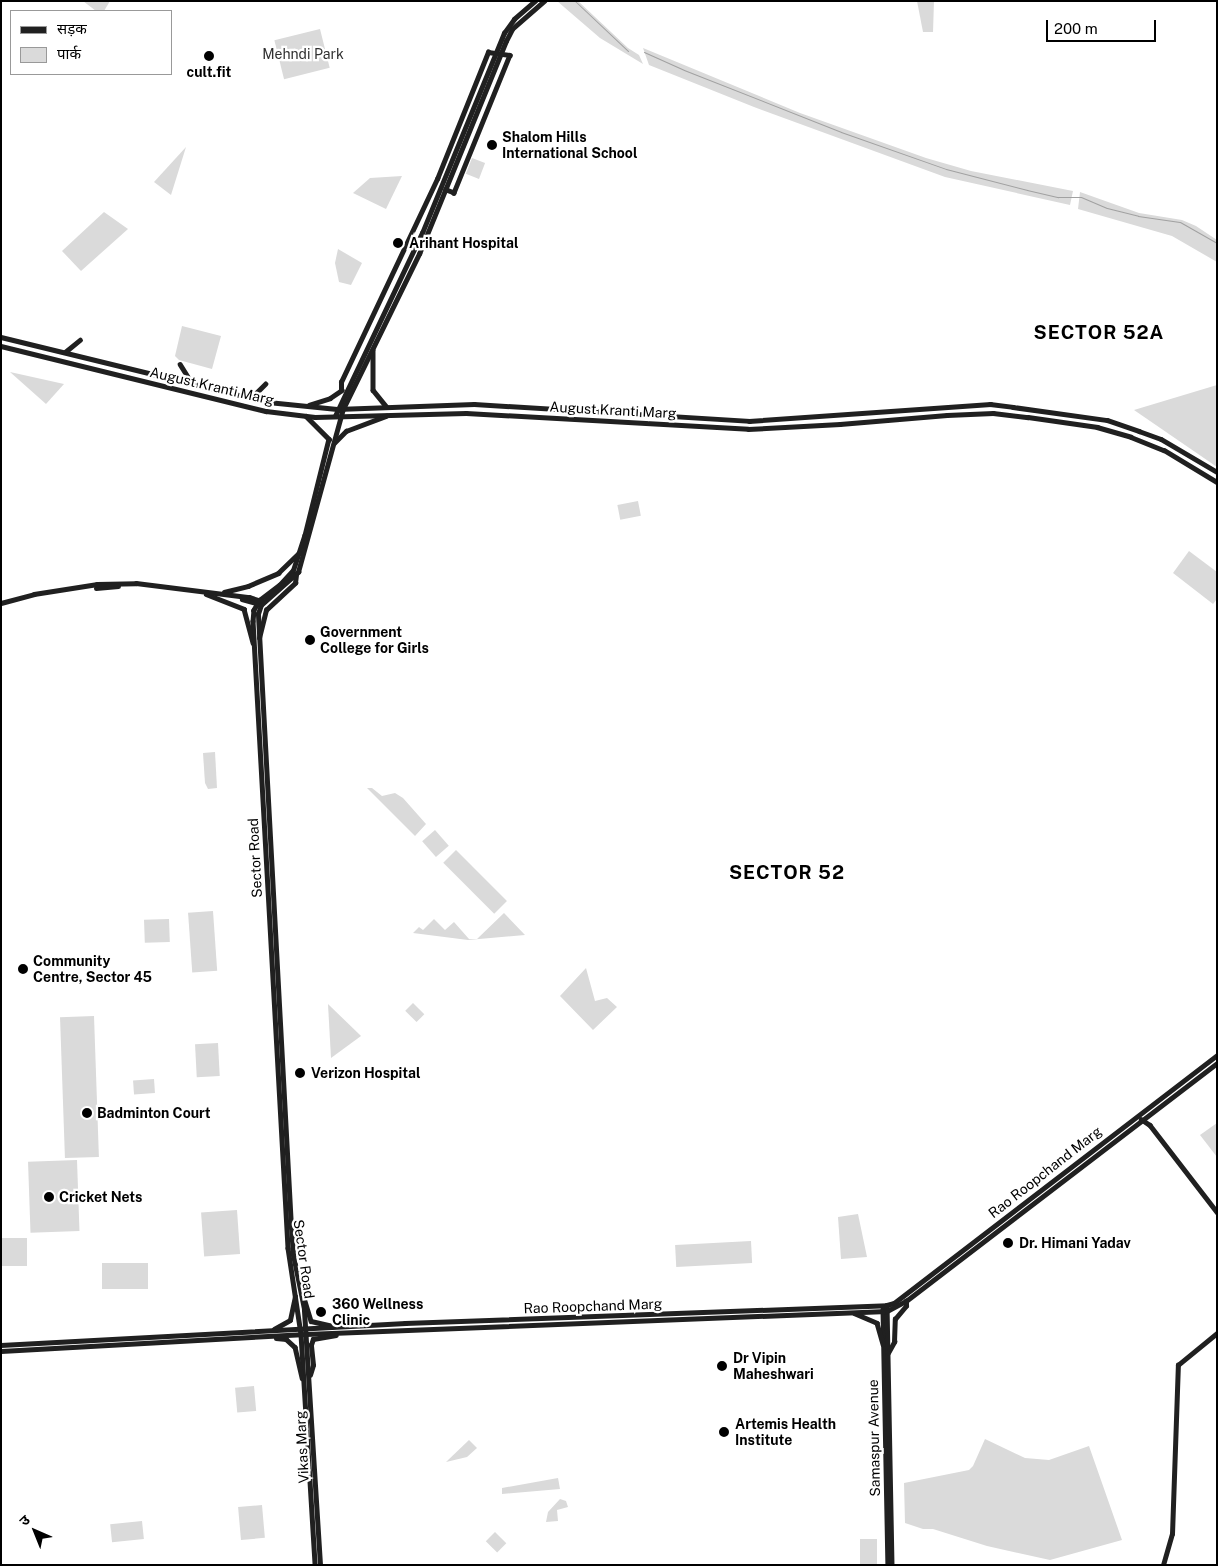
<!DOCTYPE html>
<meta charset="utf-8">
<style>
body{margin:0}
#map{position:relative;width:1218px;height:1566px;overflow:hidden;background:#fff;font-family:"Public Sans","Noto Sans Devanagari",sans-serif}
div>[style]{position:absolute}
[style*='--x']{left:calc(var(--x)*1px);top:calc(var(--y)*1px);width:calc(var(--w)*1px);rotate:calc(var(--a)*1deg)}
.green>*{inset:0;background:#dadada;transform-origin:0 0}
.stream>*{height:1px;margin:-0.5px;padding:0 0.5px;transform-origin:0.5px;border-radius:0.5px;background:#a1a1a1}
.secondary>*{height:4.5px;margin:-2.25px;padding:0 2.25px;transform-origin:2.25px;border-radius:2.25px;background:#202020}
.dots>*{width:14px;height:14px;translate:-50% -50%;box-sizing:border-box;border:2px solid #fff;border-radius:50%}
span{translate:-50% -50%;white-space:nowrap;text-align:center;line-height:1.15;-webkit-text-stroke:4.5px #fff;paint-order:stroke}
.park-label{font-size:14px;color:#313131}
.poi-label{font-size:14px;color:#000;font-weight:700}
.left{translate:0 -50%;text-align:left}
.street-label{font-size:14px;color:#000}
.district-label{font-size:19px;color:#000;font-weight:700;letter-spacing:1px}
.frame{position:absolute;inset:0;border:2px solid #000;pointer-events:none}
.legend{position:absolute;left:10px;top:10px;width:162px;height:65px;box-sizing:border-box;background:#fff;border:1px solid #999;margin:0;padding:6px 9px;list-style:none;font-size:15px;color:#000}
.legend li{display:flex;align-items:center;gap:10px;height:25px}
.legend b{width:25px;border:1px solid #999}
.north{position:absolute;left:10px;top:1506px;width:50px;height:50px;-webkit-text-stroke:4px #fff;paint-order:stroke;rotate:316deg;font-size:14px;font-weight:700;line-height:20px;text-align:center;color:#000}
.north::after{content:'';display:block;margin:auto;width:18px;height:22px;background:#000;clip-path:polygon(50% 0,100% 100%,50% 72%,0 100%)}
.scale{position:absolute;left:1046px;top:20px;width:110px;height:22px;box-sizing:border-box;border:2px solid #000;border-top:0;padding-left:6px;font-size:15px;line-height:18px;white-space:nowrap;color:#000;-webkit-text-stroke:4px #fff;paint-order:stroke}
</style>
<div id="map">
<div class="green">
<div style="clip-path:polygon(83px 1px,110px 1px,104px 11px,96px 11px)"></div>
<div style="clip-path:polygon(557px 1px,578px 1px,628px 48px,639px 55px,643px 64px,600px 38px)"></div>
<div style="clip-path:polygon(917px 1px,934px 1px,933px 32px,923px 32px)"></div>
<div style="left:320px;top:29px;width:40px;height:47px;rotate:76deg"></div>
<div style="clip-path:polygon(643px 48px,800px 113px,926px 158px,971px 171px,1073px 191px,1070px 205px,945px 177px,754px 107px,649px 65px)"></div>
<div style="clip-path:polygon(186px 147px,171px 195px,154px 182px)"></div>
<div style="left:472px;top:158px;width:14px;height:17px;rotate:21deg"></div>
<div style="clip-path:polygon(402px 176px,386px 209px,353px 193px,370px 178px)"></div>
<div style="clip-path:polygon(1080px 192px,1139px 213px,1182px 220px,1196px 226px,1217px 240px,1217px 262px,1172px 236px,1078px 209px)"></div>
<div style="clip-path:polygon(104px 212px,128px 229px,81px 271px,62px 251px)"></div>
<div style="clip-path:polygon(338px 249px,362px 263px,351px 285px,339px 282px,335px 263px)"></div>
<div style="clip-path:polygon(182px 326px,221px 336px,212px 369px,179px 360px,175px 356px)"></div>
<div style="clip-path:polygon(10px 372px,64px 384px,46px 404px)"></div>
<div style="clip-path:polygon(1217px 385px,1217px 467px,1134px 410px)"></div>
<div style="left:638px;top:501px;width:15px;height:21px;rotate:79deg"></div>
<div style="clip-path:polygon(1189px 551px,1217px 572px,1217px 599px,1213px 604px,1173px 573px)"></div>
<div style="clip-path:polygon(215px 752px,217px 788px,208px 789px,205px 783px,203px 753px)"></div>
<div style="clip-path:polygon(367px 788px,372px 788px,382px 796px,395px 793px,403px 798px,426px 824px,415px 836px)"></div>
<div style="left:435px;top:830px;width:21px;height:17px;rotate:49deg"></div>
<div style="left:456px;top:850px;width:72px;height:18px;rotate:45deg"></div>
<div style="left:213px;top:911px;width:60px;height:25px;rotate:86deg"></div>
<div style="clip-path:polygon(504px 913px,525px 935px,468px 940px,413px 933px,419px 927px,423px 930px,434px 919px,445px 930px,454px 922px,469px 939px,477px 939px)"></div>
<div style="left:169px;top:919px;width:23px;height:25px;rotate:88deg"></div>
<div style="clip-path:polygon(586px 968px,595px 1001px,607px 998px,617px 1007px,593px 1030px,560px 996px)"></div>
<div style="left:413px;top:1003px;width:16px;height:11px;rotate:45deg"></div>
<div style="clip-path:polygon(328px 1004px,361px 1036px,331px 1058px)"></div>
<div style="left:94px;top:1016px;width:141px;height:34px;rotate:88deg"></div>
<div style="left:218px;top:1043px;width:33px;height:23px;rotate:87deg"></div>
<div style="left:154px;top:1079px;width:14px;height:21px;rotate:86deg"></div>
<div style="clip-path:polygon(1217px 1123px,1217px 1157px,1200px 1135px)"></div>
<div style="left:77px;top:1160px;width:71px;height:49px;rotate:88deg"></div>
<div style="left:237px;top:1210px;width:44px;height:36px;rotate:86deg"></div>
<div style="clip-path:polygon(858px 1214px,867px 1257px,841px 1259px,838px 1217px)"></div>
<div style="left:1px;top:1238px;width:26px;height:28px"></div>
<div style="left:751px;top:1241px;width:22px;height:76px;rotate:87deg"></div>
<div style="left:148px;top:1263px;width:26px;height:46px;rotate:90deg"></div>
<div style="left:254px;top:1386px;width:25px;height:19px;rotate:85deg"></div>
<div style="clip-path:polygon(985px 1439px,1025px 1458px,1049px 1460px,1089px 1446px,1122px 1540px,1050px 1560px,987px 1546px,933px 1529px,923px 1529px,905px 1523px,904px 1483px,969px 1470px,973px 1466px)"></div>
<div style="clip-path:polygon(469px 1440px,477px 1448px,467px 1457px,446px 1462px)"></div>
<div style="clip-path:polygon(558px 1478px,560px 1489px,502px 1494px,502px 1488px)"></div>
<div style="clip-path:polygon(560px 1499px,566px 1501px,568px 1507px,557px 1510px,558px 1521px,546px 1522px,548px 1512px)"></div>
<div style="left:262px;top:1505px;width:33px;height:24px;rotate:85deg"></div>
<div style="left:142px;top:1521px;width:18px;height:32px;rotate:84deg"></div>
<div style="left:495px;top:1532px;width:16px;height:13px;rotate:45deg"></div>
<div style="left:860px;top:1539px;width:17px;height:26px"></div>
</div>
<div class="stream">
<div style="--x:575;--y:1;--w:73;--a:43.3"></div>
<div style="--x:644;--y:52;--w:44;--a:24.2"></div>
<div style="--x:684;--y:70;--w:169;--a:21.5"></div>
<div style="--x:841;--y:132;--w:111;--a:19.4"></div>
<div style="--x:946;--y:169;--w:84;--a:14.5"></div>
<div style="--x:1027;--y:190;--w:32;--a:13"></div>
<div style="--x:1058;--y:197;--w:23;--a:0"></div>
<div style="--x:1081;--y:197;--w:28;--a:23"></div>
<div style="--x:1107;--y:208;--w:32;--a:14"></div>
<div style="--x:1138;--y:216;--w:42;--a:8.1"></div>
<div style="--x:1180;--y:222;--w:43;--a:29.6"></div>
</div>
<div class="secondary">
<div style="--x:1;--y:337;--w:275;--a:13.7"></div>
<div style="--x:268;--y:402;--w:69;--a:5.8"></div>
<div style="--x:337;--y:409;--w:137;--a:-2.1"></div>
<div style="--x:474;--y:404;--w:276;--a:3.5"></div>
<div style="--x:749;--y:421;--w:242;--a:-4"></div>
<div style="--x:990;--y:404;--w:23;--a:7"></div>
<div style="--x:1013;--y:407;--w:95;--a:7.9"></div>
<div style="--x:1107;--y:420;--w:34;--a:19"></div>
<div style="--x:1139;--y:431;--w:23;--a:20"></div>
<div style="--x:1161;--y:439;--w:65;--a:30.5"></div>
<div style="--x:1;--y:346;--w:273;--a:13.8"></div>
<div style="--x:266;--y:411;--w:49;--a:7"></div>
<div style="--x:315;--y:417;--w:151;--a:-1.5"></div>
<div style="--x:466;--y:413;--w:282;--a:3.2"></div>
<div style="--x:748;--y:429;--w:92;--a:-3.1"></div>
<div style="--x:840;--y:424;--w:107;--a:-4.8"></div>
<div style="--x:947;--y:415;--w:46;--a:-2.5"></div>
<div style="--x:993;--y:413;--w:35;--a:7"></div>
<div style="--x:1028;--y:417;--w:70;--a:8.2"></div>
<div style="--x:1097;--y:427;--w:35;--a:16"></div>
<div style="--x:1131;--y:437;--w:35;--a:22"></div>
<div style="--x:1164;--y:450;--w:62;--a:31.1"></div>
<div style="--x:373;--y:350;--w:40;--a:90"></div>
<div style="--x:373;--y:390;--w:21;--a:51"></div>
<div style="--x:65;--y:352;--w:19;--a:-39"></div>
<div style="--x:180;--y:364;--w:22;--a:58"></div>
<div style="--x:341;--y:390;--w:8;--a:-90"></div>
<div style="--x:341;--y:382;--w:225;--a:-64.7"></div>
<div style="--x:437;--y:179;--w:137;--a:-68.1"></div>
<div style="--x:488;--y:52;--w:22;--a:8"></div>
<div style="--x:510;--y:55;--w:149;--a:112.1"></div>
<div style="--x:454;--y:193;--w:9;--a:-159"></div>
<div style="--x:251;--y:398;--w:20;--a:-45"></div>
<div style="--x:309;--y:405;--w:22;--a:-18"></div>
<div style="--x:330;--y:398;--w:14;--a:-34"></div>
<div style="--x:306;--y:416;--w:33;--a:45"></div>
<div style="--x:329;--y:439;--w:99;--a:104"></div>
<div style="--x:305;--y:535;--w:38;--a:108"></div>
<div style="--x:293;--y:571;--w:19;--a:133"></div>
<div style="--x:280;--y:585;--w:25;--a:143"></div>
<div style="--x:260;--y:600;--w:12;--a:121"></div>
<div style="--x:254;--y:610;--w:11;--a:95"></div>
<div style="--x:253;--y:621;--w:628;--a:86.8"></div>
<div style="--x:288;--y:1248;--w:87;--a:81.4"></div>
<div style="--x:301;--y:1334;--w:231;--a:86.5"></div>
<div style="--x:335;--y:416;--w:203;--a:-64.6"></div>
<div style="--x:422;--y:233;--w:216;--a:-67.7"></div>
<div style="--x:504;--y:33;--w:17;--a:-54"></div>
<div style="--x:514;--y:19;--w:28;--a:-41"></div>
<div style="--x:334;--y:443;--w:17;--a:-45"></div>
<div style="--x:346;--y:431;--w:43;--a:-20.6"></div>
<div style="--x:96;--y:588;--w:22;--a:-5"></div>
<div style="--x:224;--y:592;--w:25;--a:-14"></div>
<div style="--x:248;--y:586;--w:33;--a:-23"></div>
<div style="--x:278;--y:573;--w:29;--a:-44"></div>
<div style="--x:206;--y:594;--w:41;--a:21.5"></div>
<div style="--x:244;--y:609;--w:35;--a:75"></div>
<div style="--x:242;--y:599;--w:18;--a:16"></div>
<div style="--x:1;--y:603;--w:34;--a:-15"></div>
<div style="--x:34;--y:594;--w:64;--a:-9"></div>
<div style="--x:97;--y:584;--w:39;--a:-1"></div>
<div style="--x:136;--y:583;--w:114;--a:7.1"></div>
<div style="--x:249;--y:597;--w:13;--a:18"></div>
<div style="--x:259;--y:638;--w:29;--a:-76"></div>
<div style="--x:266;--y:610;--w:40;--a:-43"></div>
<div style="--x:295;--y:583;--w:8;--a:-83"></div>
<div style="--x:1141;--y:1119;--w:11;--a:34"></div>
<div style="--x:1150;--y:1125;--w:110;--a:52.4"></div>
<div style="--x:304;--y:1298;--w:24;--a:73"></div>
<div style="--x:311;--y:1321;--w:23;--a:13"></div>
<div style="--x:887;--y:1305;--w:7;--a:-16"></div>
<div style="--x:894;--y:1303;--w:407;--a:-37.5"></div>
<div style="--x:883;--y:1309;--w:256;--a:88.9"></div>
<div style="--x:854;--y:1313;--w:25;--a:23"></div>
<div style="--x:877;--y:1323;--w:22;--a:74"></div>
<div style="--x:274;--y:1329;--w:18;--a:-29"></div>
<div style="--x:290;--y:1320;--w:24;--a:-78"></div>
<div style="--x:276;--y:1338;--w:10;--a:6"></div>
<div style="--x:286;--y:1339;--w:12;--a:42"></div>
<div style="--x:295;--y:1347;--w:32;--a:77"></div>
<div style="--x:1;--y:1345;--w:405;--a:-3.1"></div>
<div style="--x:405;--y:1323;--w:482;--a:-2.1"></div>
<div style="--x:887;--y:1305;--w:260;--a:88.9"></div>
<div style="--x:1;--y:1351;--w:305;--a:-3.2"></div>
<div style="--x:306;--y:1334;--w:581;--a:-2.27"></div>
<div style="--x:887;--y:1311;--w:21;--a:-28"></div>
<div style="--x:906;--y:1301;--w:392;--a:-37.4"></div>
<div style="--x:888;--y:1353;--w:13;--a:-61"></div>
<div style="--x:894;--y:1342;--w:23;--a:-88"></div>
<div style="--x:895;--y:1319;--w:17;--a:-50"></div>
<div style="--x:906;--y:1306;--w:5;--a:-90"></div>
<div style="--x:310;--y:1375;--w:10;--a:-73"></div>
<div style="--x:313;--y:1365;--w:20;--a:-96"></div>
<div style="--x:311;--y:1345;--w:6;--a:-72"></div>
<div style="--x:313;--y:1339;--w:23;--a:-10"></div>
<div style="--x:320;--y:1565;--w:256;--a:-93.6"></div>
<div style="--x:304;--y:1309;--w:55;--a:-101.5"></div>
<div style="--x:293;--y:1255;--w:27;--a:-94"></div>
<div style="--x:291;--y:1228;--w:615;--a:-93.08"></div>
<div style="--x:258;--y:614;--w:9;--a:-72"></div>
<div style="--x:261;--y:605;--w:50;--a:-41.7"></div>
<div style="--x:298;--y:572;--w:169;--a:-74.6"></div>
<div style="--x:343;--y:409;--w:173;--a:-63.9"></div>
<div style="--x:419;--y:254;--w:230;--a:-67.8"></div>
<div style="--x:506;--y:41;--w:13;--a:-63"></div>
<div style="--x:512;--y:29;--w:43;--a:-41.2"></div>
<div style="--x:1163;--y:1565;--w:32;--a:-74"></div>
<div style="--x:1172;--y:1534;--w:169;--a:-88"></div>
<div style="--x:1178;--y:1365;--w:50;--a:-39.4"></div>
</div>
<div class="dots">
<div style="left:209px;top:56px;background:#000"></div>
<div style="left:492px;top:145px;background:#000"></div>
<div style="left:398px;top:243px;background:#000"></div>
<div style="left:310px;top:640px;background:#000"></div>
<div style="left:23px;top:969px;background:#000"></div>
<div style="left:300px;top:1073px;background:#000"></div>
<div style="left:87px;top:1113px;background:#000"></div>
<div style="left:49px;top:1197px;background:#000"></div>
<div style="left:1008px;top:1243px;background:#000"></div>
<div style="left:321px;top:1312px;background:#000"></div>
<div style="left:722px;top:1366px;background:#000"></div>
<div style="left:724px;top:1432px;background:#000"></div>
</div>
<div class="park-label">
<span style="left:303px;top:54px">Mehndi Park</span>
</div>
<div class="poi-label">
<span style="left:209px;top:72px">cult.fit</span>
<span class="left" style="left:502px;top:145px">Shalom Hills<br>International School</span>
<span class="left" style="left:409px;top:243px">Arihant Hospital</span>
<span class="left" style="left:320px;top:640px">Government<br>College for Girls</span>
<span class="left" style="left:33px;top:969px">Community<br>Centre, Sector 45</span>
<span class="left" style="left:311px;top:1073px">Verizon Hospital</span>
<span class="left" style="left:97px;top:1113px">Badminton Court</span>
<span class="left" style="left:59px;top:1197px">Cricket Nets</span>
<span class="left" style="left:1019px;top:1243px">Dr. Himani Yadav</span>
<span class="left" style="left:332px;top:1312px">360 Wellness<br>Clinic</span>
<span class="left" style="left:733px;top:1366px">Dr Vipin<br>Maheshwari</span>
<span class="left" style="left:735px;top:1432px">Artemis Health<br>Institute</span>
</div>
<div class="street-label">
<span style="left:212px;top:386px;rotate:13deg">August Kranti Marg</span>
<span style="left:613px;top:410px;rotate:3deg">August Kranti Marg</span>
<span style="left:255px;top:858px;rotate:-93deg">Sector Road</span>
<span style="left:1045px;top:1172px;rotate:-38deg">Rao Roopchand Marg</span>
<span style="left:304px;top:1259px;rotate:82deg">Sector Road</span>
<span style="left:593px;top:1306px;rotate:-2deg">Rao Roopchand Marg</span>
<span style="left:874px;top:1438px;rotate:-91deg">Samaspur Avenue</span>
<span style="left:302px;top:1447px;rotate:-93deg">Vikas Marg</span>
</div>
<div class="district-label">
<span style="left:1099px;top:333px">SECTOR 52A</span>
<span style="left:787px;top:873px">SECTOR 52</span>
</div>
<div class="frame"></div>
<ul class="legend">
<li><b style="height:6px;background:#202020"></b>सड़क</li>
<li><b style="height:14px;background:#dadada"></b>पार्क</li>
</ul>
<div class="north">उ</div>
<div class="scale">200 m</div>
</div>
